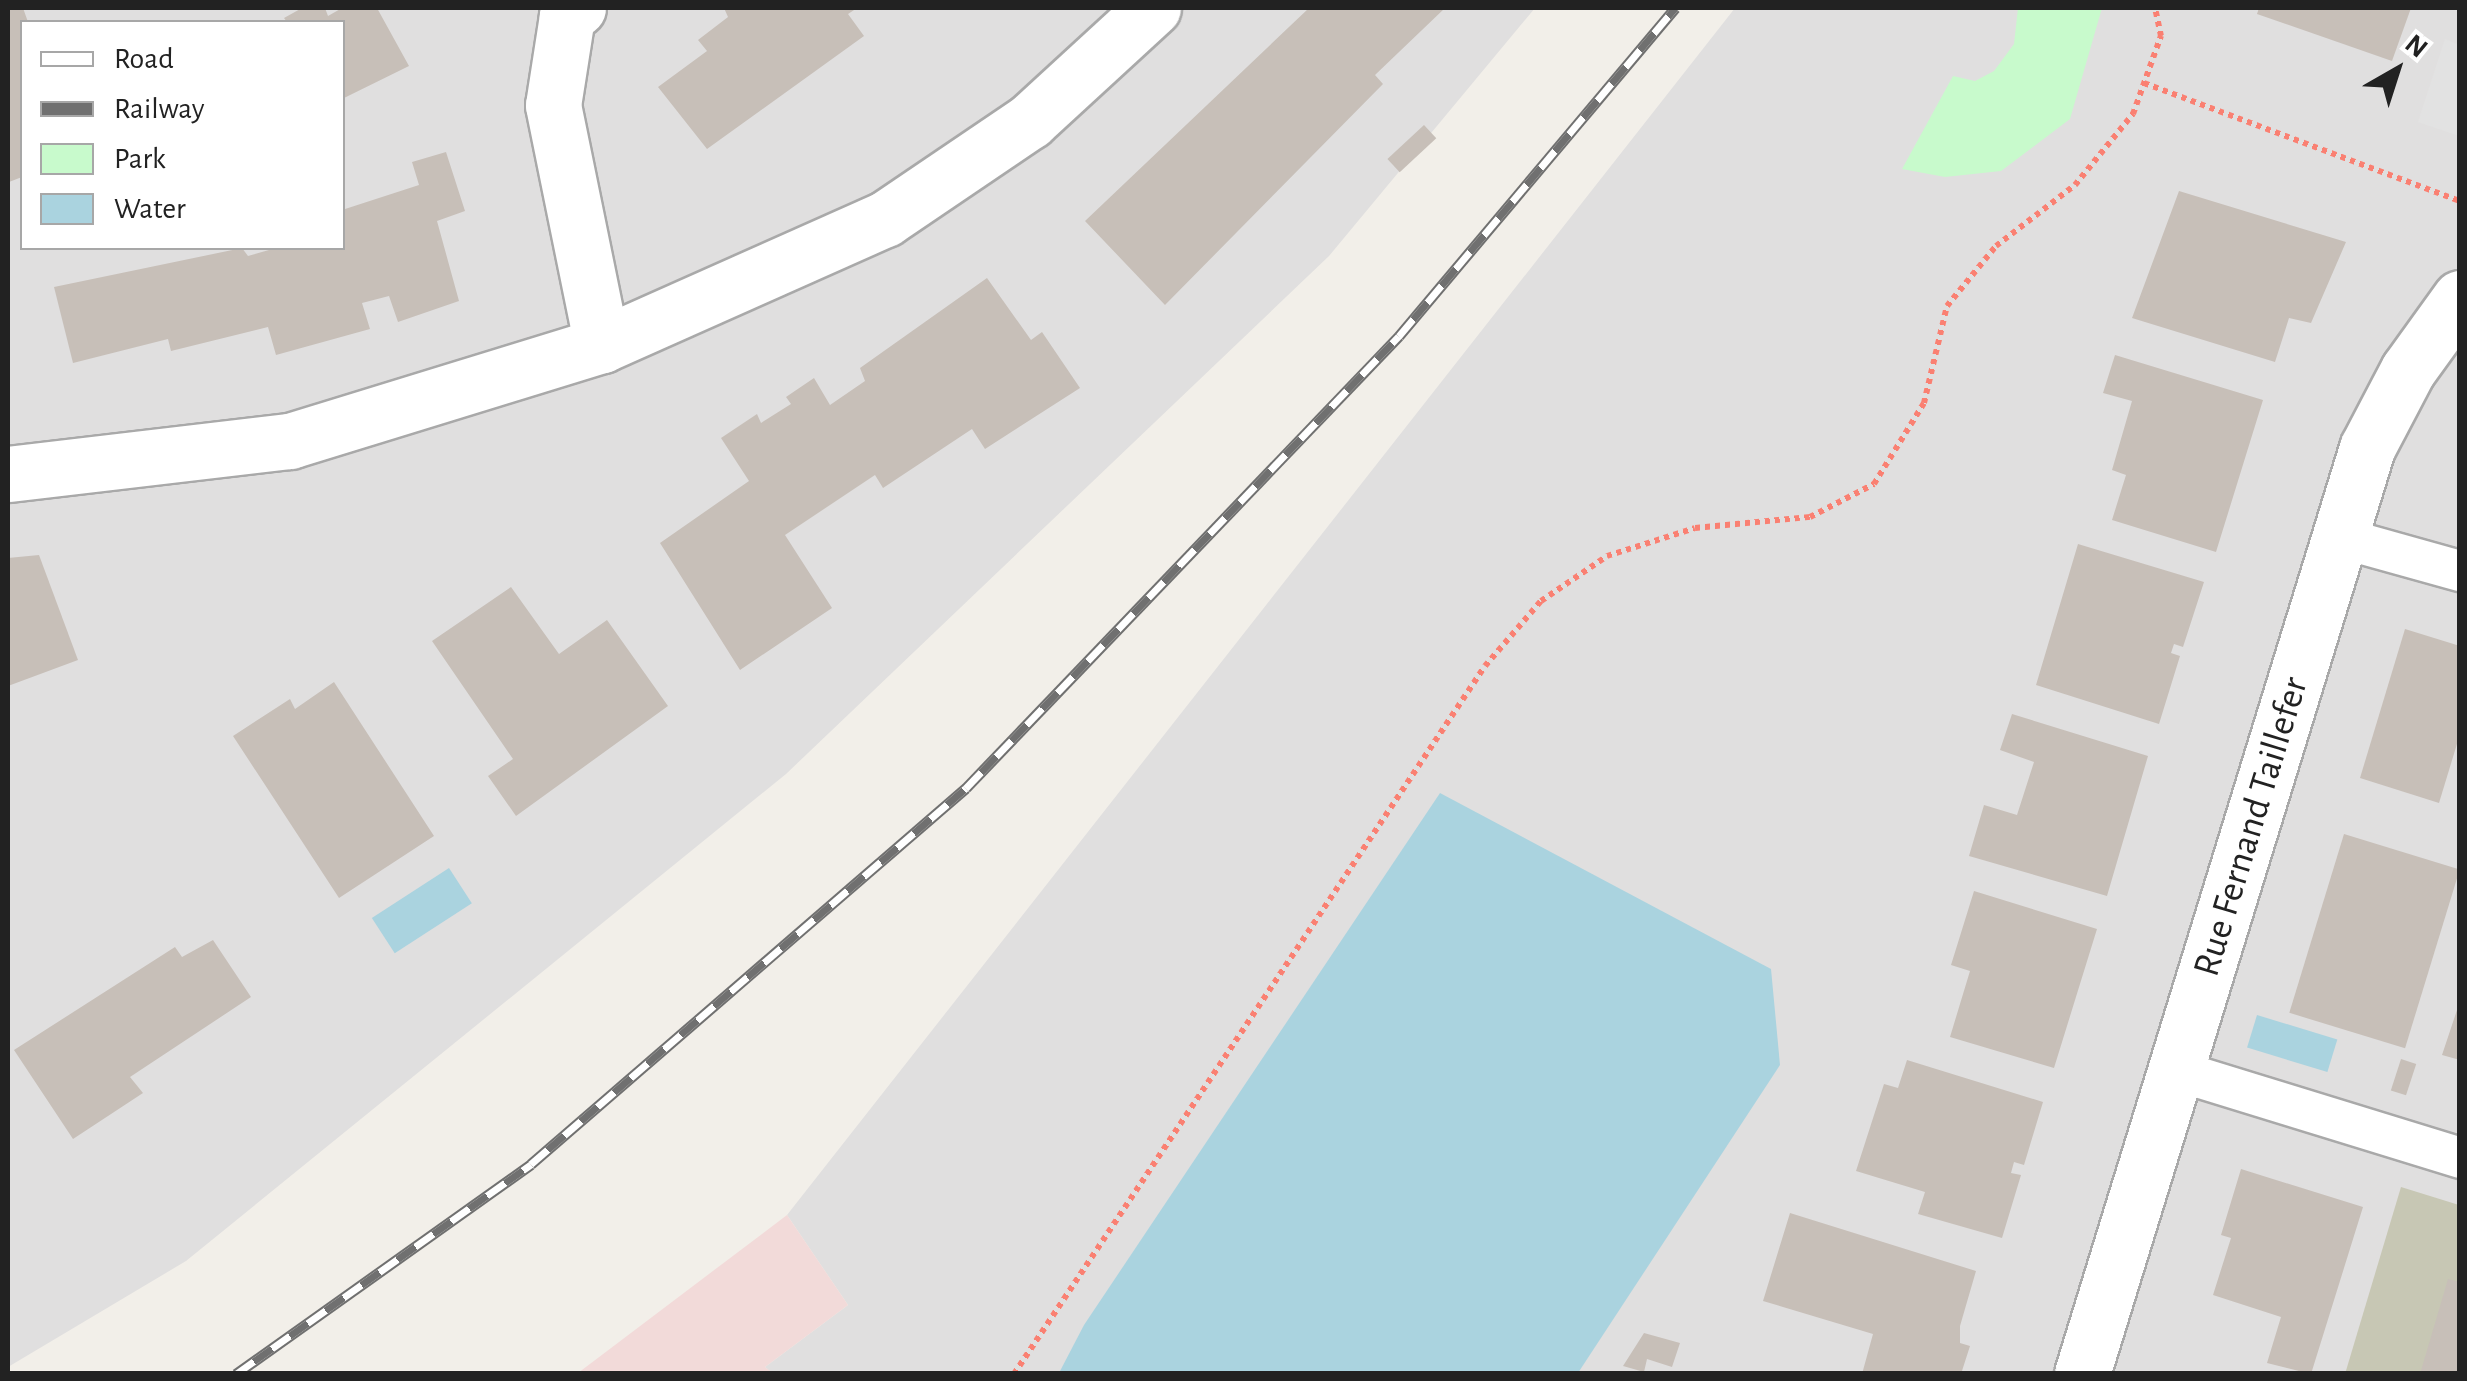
<!DOCTYPE html>
<style>
body{margin:0}
#map{position:relative;width:2467px;height:1381px;overflow:hidden;background:#f2efe9;font-family:"Alegreya Sans",sans-serif}
div>[style]{position:absolute}
[style*='--x']{left:calc(var(--x)*1px);top:calc(var(--y)*1px);width:calc(var(--w)*1px);rotate:calc(var(--a)*1deg)}
.residential>*{inset:0;background:#e0dfdf}
.commercial>*{inset:0;background:#f2dad9}
.construction>*{inset:0;background:#c7c7b4}
.park>*{inset:0;background:#c8facc}
.parking>*{inset:0;background:#e2e2e2}
.water>*{inset:0;background:#aad3df;transform-origin:0 0}
.building>*{inset:0;background:#c7bfb8;transform-origin:0 0}
.path>*{height:6px;margin-top:-3px;transform-origin:0;background:repeating-linear-gradient(90deg,#fa8072 0 5px,transparent 0 10px)}
.roads{filter:drop-shadow(2px 0 #a9a9a9) drop-shadow(-2px 0 #a9a9a9) drop-shadow(0 2px #a9a9a9) drop-shadow(0 -2px #a9a9a9)}
.lane>*{height:40px;margin:-20px;padding:0 20px;transform-origin:20px;border-radius:20px;background:#fff}
.street>*{height:55px;margin:-27.5px;padding:0 27.5px;transform-origin:27.5px;border-radius:27.5px;background:#fff}
.rail>*{height:11px;margin-top:-5.5px;transform-origin:0;background:repeating-linear-gradient(90deg,#fff 0 22px,#707070 0 44px);box-sizing:border-box;border-block:2px solid #707070}
span{translate:-50% -50%;white-space:nowrap;text-align:center;line-height:1.15;-webkit-text-stroke:8px #fff;paint-order:stroke}
.street-label{font-size:38px;color:#222}
.frame{position:absolute;inset:0;border:10px solid #222;pointer-events:none}
.legend{position:absolute;left:20px;top:20px;width:325px;height:230px;box-sizing:border-box;background:#fff;border:2px solid #a7a7a7;margin:0;padding:12px 18px;list-style:none;font-size:30px;color:#222}
.legend li{display:flex;align-items:center;gap:20px;height:50px}
.legend b{width:50px;border:2px solid #a7a7a7}
.north{position:absolute;left:2347px;top:20px;width:100px;height:100px;-webkit-text-stroke:8px #fff;paint-order:stroke;rotate:39deg;font-size:28px;font-weight:700;line-height:40px;text-align:center;color:#222}
.north::after{content:'';display:block;margin:auto;width:35px;height:45px;background:#222;clip-path:polygon(50% 0,100% 100%,50% 72%,0 100%)}
</style>
<div id="map">
<div class="residential">
<div style="clip-path:polygon(evenodd,8px 8px,1535px 8px,1329px 256px,786px 774px,186px 1261px,8px 1367px,8px 8px,22px 22px,342px 22px,342px 248px,22px 248px,22px 22px)"></div>
<div style="clip-path:polygon(1735px 8px,2459px 8px,2459px 1373px,773px 1374px,765px 1367px,848px 1305px,787px 1215px)"></div>
</div>
<div class="commercial">
<div style="clip-path:polygon(787px 1215px,848px 1305px,765px 1367px,773px 1373px,578px 1373px)"></div>
</div>
<div class="construction">
<div style="clip-path:polygon(2401px 1187px,2459px 1205px,2459px 1373px,2345px 1374px)"></div>
</div>
<div class="park">
<div style="clip-path:polygon(2018px 8px,2102px 8px,2070px 119px,2001px 171px,1945px 177px,1902px 169px,1953px 76px,1975px 81px,1994px 71px,2014px 44px)"></div>
</div>
<div class="parking">
<div style="clip-path:polygon(2445px 39px,2459px 45px,2459px 136px,2418px 122px)"></div>
</div>
<div class="water">
<div style="clip-path:polygon(1440px 793px,1771px 969px,1780px 1065px,1578px 1373px,1059px 1373px,1084px 1325px)"></div>
<div style="left:449px;top:868px;width:42px;height:92px;rotate:57deg"></div>
<div style="left:2257px;top:1015px;width:84px;height:34px;rotate:17deg"></div>
</div>
<div class="building">
<div style="clip-path:polygon(8px 8px,23px 8px,28px 22px,22px 22px,22px 177px,9px 182px)"></div>
<div style="clip-path:polygon(302px 8px,325px 8px,328px 16px,342px 8px,377px 8px,409px 66px,342px 99px,342px 22px,287px 22px,284px 18px)"></div>
<div style="clip-path:polygon(857px 8px,848px 14px,864px 36px,707px 149px,658px 87px,707px 51px,698px 40px,728px 17px,724px 8px)"></div>
<div style="clip-path:polygon(1309px 8px,1445px 8px,1375px 75px,1383px 84px,1165px 305px,1085px 221px)"></div>
<div style="clip-path:polygon(2259px 8px,2411px 8px,2392px 61px,2257px 14px)"></div>
<div style="left:1424px;top:125px;width:18px;height:50px;rotate:47deg"></div>
<div style="clip-path:polygon(446px 152px,465px 211px,437px 221px,459px 301px,398px 322px,389px 296px,362px 303px,370px 329px,276px 355px,268px 327px,171px 351px,168px 339px,73px 363px,54px 287px,242px 248px,248px 256px,276px 248px,342px 248px,342px 210px,419px 185px,412px 162px)"></div>
<div style="clip-path:polygon(2179px 191px,2346px 242px,2311px 323px,2289px 318px,2275px 362px,2132px 318px)"></div>
<div style="clip-path:polygon(987px 278px,1031px 340px,1042px 332px,1080px 388px,985px 449px,972px 429px,883px 488px,875px 475px,785px 535px,832px 608px,740px 670px,660px 543px,749px 481px,721px 438px,757px 414px,761px 423px,791px 404px,786px 397px,814px 378px,830px 405px,865px 381px,860px 368px)"></div>
<div style="clip-path:polygon(2115px 355px,2263px 400px,2216px 552px,2112px 520px,2126px 475px,2112px 470px,2132px 401px,2103px 393px)"></div>
<div style="clip-path:polygon(2078px 544px,2204px 582px,2183px 647px,2174px 644px,2171px 653px,2180px 656px,2159px 724px,2036px 685px)"></div>
<div style="clip-path:polygon(39px 555px,78px 660px,8px 686px,8px 558px)"></div>
<div style="clip-path:polygon(511px 587px,559px 654px,607px 620px,668px 706px,516px 816px,488px 776px,513px 759px,432px 641px)"></div>
<div style="clip-path:polygon(2405px 629px,2460px 646px,2460px 734px,2439px 803px,2360px 778px)"></div>
<div style="clip-path:polygon(334px 682px,434px 836px,339px 898px,233px 736px,290px 699px,295px 709px)"></div>
<div style="clip-path:polygon(2012px 714px,2148px 756px,2107px 896px,1969px 856px,1984px 805px,2017px 815px,2034px 762px,2000px 750px)"></div>
<div style="left:2344px;top:834px;width:121px;height:187px;rotate:17deg"></div>
<div style="clip-path:polygon(1974px 891px,2097px 929px,2054px 1068px,1950px 1037px,1970px 971px,1951px 965px)"></div>
<div style="clip-path:polygon(213px 940px,251px 997px,130px 1077px,143px 1093px,73px 1139px,14px 1050px,175px 947px,182px 957px)"></div>
<div style="clip-path:polygon(2460px 1001px,2460px 1060px,2442px 1055px)"></div>
<div style="left:2401px;top:1059px;width:16px;height:33px;rotate:18deg"></div>
<div style="clip-path:polygon(1907px 1060px,2043px 1102px,2024px 1165px,2014px 1162px,2011px 1173px,2021px 1175px,2002px 1238px,1918px 1214px,1925px 1192px,1856px 1171px,1884px 1084px,1898px 1088px)"></div>
<div style="clip-path:polygon(2241px 1169px,2363px 1207px,2311px 1374px,2267px 1363px,2281px 1317px,2213px 1295px,2231px 1238px,2221px 1235px)"></div>
<div style="clip-path:polygon(1790px 1213px,1976px 1271px,1960px 1326px,1960px 1343px,1970px 1346px,1961px 1374px,1862px 1374px,1873px 1334px,1763px 1301px)"></div>
<div style="clip-path:polygon(2448px 1279px,2460px 1282px,2460px 1374px,2420px 1374px)"></div>
<div style="clip-path:polygon(1644px 1333px,1680px 1343px,1672px 1367px,1647px 1359px,1644px 1372px,1623px 1366px)"></div>
</div>
<div class="path">
<div style="--x:2144;--y:83;--w:337;--a:20.5"></div>
<div style="--x:1014;--y:1374;--w:850;--a:-56.37"></div>
<div style="--x:1485;--y:666;--w:86;--a:-49.3"></div>
<div style="--x:1541;--y:601;--w:80;--a:-34.3"></div>
<div style="--x:1607;--y:556;--w:92;--a:-17.7"></div>
<div style="--x:1695;--y:528;--w:116;--a:-5.5"></div>
<div style="--x:1810;--y:517;--w:72;--a:-27.3"></div>
<div style="--x:1874;--y:484;--w:95;--a:-58.3"></div>
<div style="--x:1924;--y:403;--w:100;--a:-76.7"></div>
<div style="--x:1947;--y:306;--w:77;--a:-50.8"></div>
<div style="--x:1996;--y:246;--w:100;--a:-37.7"></div>
<div style="--x:2075;--y:185;--w:92;--a:-50.8"></div>
<div style="--x:2133;--y:114;--w:83;--a:-70.3"></div>
<div style="--x:2161;--y:36;--w:29;--a:-102"></div>
</div>
<div class="roads">
<div class="lane">
<div style="--x:2338;--y:537;--w:127;--a:15.6"></div>
<div style="--x:2178;--y:1071;--w:295;--a:17.1"></div>
</div>
<div class="street">
<div style="--x:578;--y:8;--w:14;--a:144"></div>
<div style="--x:567;--y:16;--w:90;--a:98.9"></div>
<div style="--x:553;--y:105;--w:245;--a:78.5"></div>
<div style="--x:8;--y:474;--w:284;--a:-6.7"></div>
<div style="--x:290;--y:441;--w:326;--a:-17.1"></div>
<div style="--x:602;--y:345;--w:310;--a:-24"></div>
<div style="--x:885;--y:219;--w:175;--a:-34.1"></div>
<div style="--x:1030;--y:121;--w:167;--a:-42.6"></div>
<div style="--x:2082;--y:1374;--w:969;--a:-72.89"></div>
<div style="--x:2367;--y:448;--w:88;--a:-62.3"></div>
<div style="--x:2408;--y:370;--w:89;--a:-54.2"></div>
</div>
</div>
<div class="rail">
<div style="--x:236;--y:1374;--w:362;--a:-35.4"></div>
<div style="--x:531;--y:1164;--w:575;--a:-40.84"></div>
<div style="--x:966;--y:788;--w:626;--a:-46.23"></div>
<div style="--x:1399;--y:336;--w:429;--a:-49.9"></div>
</div>
<div class="street-label">
<span style="left:2252px;top:827px;rotate:-73deg">Rue Fernand Taillefer</span>
</div>
<div class="frame"></div>
<ul class="legend">
<li><b style="height:12px;background:#fff"></b>Road</li>
<li><b style="height:12px;background:#707070"></b>Railway</li>
<li><b style="height:28px;background:#c8facc"></b>Park</li>
<li><b style="height:28px;background:#aad3df"></b>Water</li>
</ul>
<div class="north">N</div>
</div>
